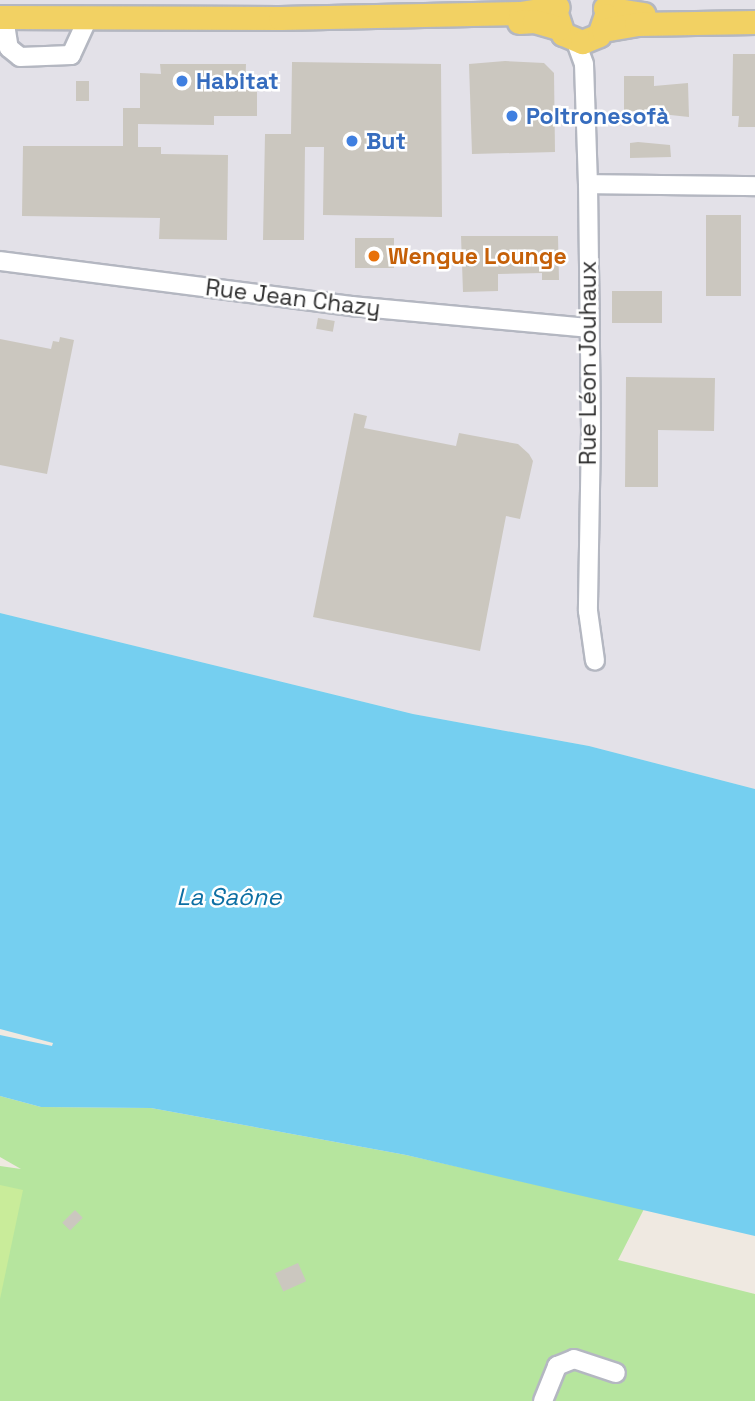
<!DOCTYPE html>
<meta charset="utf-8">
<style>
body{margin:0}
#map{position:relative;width:755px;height:1401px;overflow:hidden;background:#efe9e1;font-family:"Space Grotesk",sans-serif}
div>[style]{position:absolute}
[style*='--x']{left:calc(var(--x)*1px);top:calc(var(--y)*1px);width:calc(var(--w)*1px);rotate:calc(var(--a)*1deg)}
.industrial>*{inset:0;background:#e3e1e8}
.green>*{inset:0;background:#b6e59e}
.pitch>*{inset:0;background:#c9ec9a}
.water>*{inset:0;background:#75cff0}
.pier>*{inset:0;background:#efe9e1}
.building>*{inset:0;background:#cbc7bf;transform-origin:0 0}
.roads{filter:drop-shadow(2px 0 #b4b7c1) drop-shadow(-2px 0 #b4b7c1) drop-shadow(0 2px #b4b7c1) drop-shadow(0 -2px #b4b7c1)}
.minor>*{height:18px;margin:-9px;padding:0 9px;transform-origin:9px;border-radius:9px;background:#fff}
.major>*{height:23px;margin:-11.5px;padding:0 11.5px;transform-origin:11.5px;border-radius:11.5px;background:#f2d163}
.dots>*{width:19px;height:19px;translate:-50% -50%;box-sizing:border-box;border:4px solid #fff;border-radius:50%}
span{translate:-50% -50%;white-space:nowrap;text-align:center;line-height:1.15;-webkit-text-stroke:5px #fff;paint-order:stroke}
.shop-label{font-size:23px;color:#366cbe;font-weight:700}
.left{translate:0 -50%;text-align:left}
.food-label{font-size:23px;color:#c56008;font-weight:700}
.street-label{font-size:23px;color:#2e2e2e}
.water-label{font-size:24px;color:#0d6fa3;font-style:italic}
</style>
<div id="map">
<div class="industrial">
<div style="clip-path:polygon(0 0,755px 0,755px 789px,589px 746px,413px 714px,0 613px)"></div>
</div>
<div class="green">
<div style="clip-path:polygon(0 1096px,41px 1107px,151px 1108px,406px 1155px,644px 1209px,618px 1260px,755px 1294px,755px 1401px,0 1401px,0 1166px,21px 1169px,0 1157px)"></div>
</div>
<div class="pitch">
<div style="clip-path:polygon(0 1185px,23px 1190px,0 1299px)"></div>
</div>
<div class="water">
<div style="clip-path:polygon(0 613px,413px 714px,589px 746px,755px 789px,755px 1236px,406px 1155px,151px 1108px,41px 1107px,0 1096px)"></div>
</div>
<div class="pier">
<div style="clip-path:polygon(0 1029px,53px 1043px,52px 1046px,0 1035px)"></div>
</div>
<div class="building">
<div style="clip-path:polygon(733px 54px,755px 54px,755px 127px,738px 127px,739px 116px,732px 116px)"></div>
<div style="clip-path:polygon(505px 61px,544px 63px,554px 73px,555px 152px,472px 154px,469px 64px)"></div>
<div style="clip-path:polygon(292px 62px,441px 64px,442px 217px,323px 215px,324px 147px,305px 147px,304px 240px,263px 240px,265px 134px,291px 134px)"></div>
<div style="clip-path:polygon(160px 64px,246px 64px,245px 90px,257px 90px,257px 116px,214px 116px,214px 125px,138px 124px,138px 147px,161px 147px,161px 154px,228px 155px,227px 240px,159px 239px,160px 218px,22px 216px,23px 146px,123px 146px,123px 108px,140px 108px,140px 73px,161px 74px)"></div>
<div style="clip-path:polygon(624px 76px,654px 76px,654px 86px,688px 83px,689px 117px,624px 110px)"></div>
<div style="left:76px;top:81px;width:13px;height:20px"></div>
<div style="clip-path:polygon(638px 142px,670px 145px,671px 157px,630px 158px,630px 143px)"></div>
<div style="left:706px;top:215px;width:35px;height:81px"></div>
<div style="clip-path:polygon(461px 236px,558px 236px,559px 280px,542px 280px,542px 273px,498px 274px,498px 291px,463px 292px)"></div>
<div style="left:355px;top:238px;width:39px;height:30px"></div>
<div style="left:612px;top:291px;width:50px;height:32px"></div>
<div style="left:318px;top:318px;width:17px;height:11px;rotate:10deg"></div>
<div style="clip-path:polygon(60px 337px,74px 340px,47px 474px,0 465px,0 339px,51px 349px,53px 341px,59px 342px)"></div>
<div style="clip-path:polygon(626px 377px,715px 378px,714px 431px,658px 430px,658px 487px,625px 487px)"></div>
<div style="clip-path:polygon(354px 413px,367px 416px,364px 428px,456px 446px,459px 433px,518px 444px,529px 454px,533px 461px,520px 519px,506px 516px,480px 651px,313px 617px)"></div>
<div style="left:75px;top:1210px;width:11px;height:18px;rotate:45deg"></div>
<div style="left:298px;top:1263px;width:20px;height:25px;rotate:66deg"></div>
</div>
<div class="roads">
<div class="minor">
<div style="--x:4;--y:18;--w:30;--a:81"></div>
<div style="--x:9;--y:48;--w:14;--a:39"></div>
<div style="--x:20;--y:57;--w:51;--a:-2.2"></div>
<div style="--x:71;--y:55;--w:41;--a:-65.3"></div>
<div style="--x:576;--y:42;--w:23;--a:70"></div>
<div style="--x:584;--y:64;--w:120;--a:88.1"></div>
<div style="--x:588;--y:184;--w:248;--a:89.3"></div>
<div style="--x:591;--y:432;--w:179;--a:91"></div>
<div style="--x:588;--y:611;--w:50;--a:82"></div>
<div style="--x:588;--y:184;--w:167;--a:0.7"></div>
<div style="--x:0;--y:261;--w:355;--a:7.3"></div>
<div style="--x:352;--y:306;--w:236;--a:5.3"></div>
<div style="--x:543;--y:1401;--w:38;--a:-68"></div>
<div style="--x:557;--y:1366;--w:18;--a:-22"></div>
<div style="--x:574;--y:1359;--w:44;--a:18.4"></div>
</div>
<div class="major">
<div style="--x:605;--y:8;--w:39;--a:9"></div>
<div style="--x:556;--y:13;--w:22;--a:72"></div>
<div style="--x:563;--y:34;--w:21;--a:23"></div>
<div style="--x:582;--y:42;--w:18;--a:-22"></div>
<div style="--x:599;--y:35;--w:21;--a:-71"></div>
<div style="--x:0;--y:17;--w:280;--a:0.2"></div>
<div style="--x:280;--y:18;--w:240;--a:-1.2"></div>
<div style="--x:520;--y:13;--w:38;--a:-9"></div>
<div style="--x:519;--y:22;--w:15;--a:-4"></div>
<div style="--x:534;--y:21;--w:26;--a:16"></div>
<div style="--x:603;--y:30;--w:34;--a:-10"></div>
<div style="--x:636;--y:24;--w:119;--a:-1"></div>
</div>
</div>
<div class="dots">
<div style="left:182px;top:81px;background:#3f7fe0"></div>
<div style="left:512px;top:116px;background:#3f7fe0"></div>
<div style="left:352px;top:141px;background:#3f7fe0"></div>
<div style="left:374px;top:256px;background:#e8710a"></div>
</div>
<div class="shop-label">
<span class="left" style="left:196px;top:81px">Habitat</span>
<span class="left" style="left:526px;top:116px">Poltronesofà</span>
<span class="left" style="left:366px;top:141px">But</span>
</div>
<div class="food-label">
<span class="left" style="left:388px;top:256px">Wengue Lounge</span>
</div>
<div class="street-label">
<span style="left:293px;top:298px;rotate:7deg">Rue Jean Chazy</span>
<span style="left:588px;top:363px;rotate:-90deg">Rue Léon Jouhaux</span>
</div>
<div class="water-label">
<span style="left:229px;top:897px">La Saône</span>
</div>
</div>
